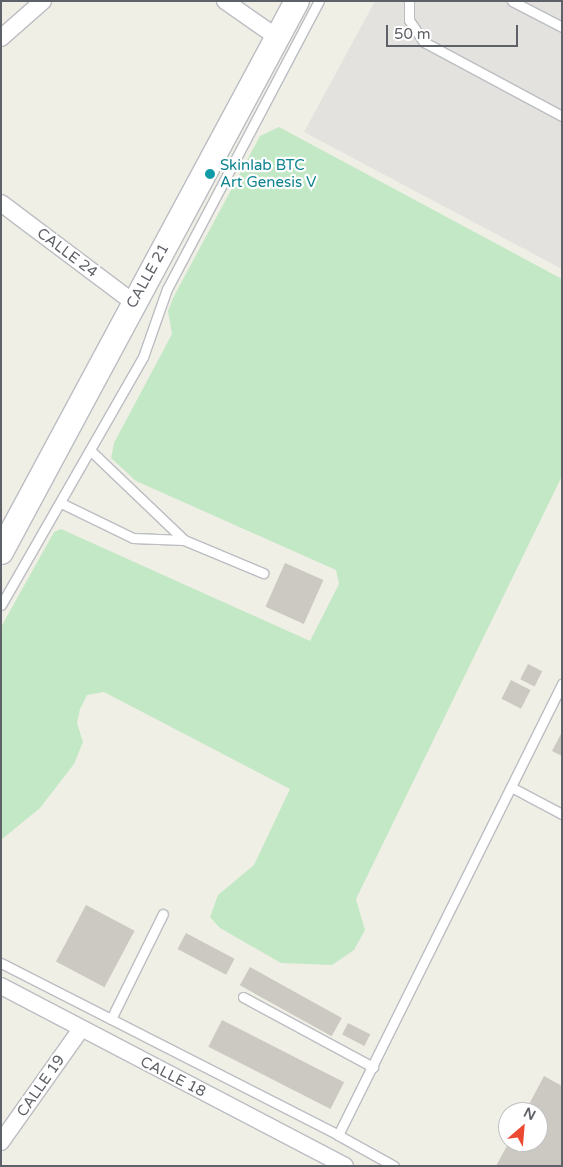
<!DOCTYPE html>
<style>
body{margin:0}
#map{position:relative;width:563px;height:1167px;overflow:hidden;background:#f0efe6;font-family:"Varela Round",sans-serif}
div>[style]{position:absolute}
[style*='--x']{left:calc(var(--x)*1px);top:calc(var(--y)*1px);width:calc(var(--w)*1px);rotate:calc(var(--a)*1deg)}
.industrial>*{inset:0;background:#e4e2de}
.green>*{inset:0;background:#c3e8c5}
.building>*{inset:0;background:#ccc9c3;transform-origin:0 0}
.roads{filter:drop-shadow(1px 0 #bbbdc2) drop-shadow(-1px 0 #bbbdc2) drop-shadow(0 1px #bbbdc2) drop-shadow(0 -1px #bbbdc2)}
.lane>*{height:9px;margin:-4.5px;padding:0 4.5px;transform-origin:4.5px;border-radius:4.5px;background:#fff}
.street>*{height:16px;margin:-8px;padding:0 8px;transform-origin:8px;border-radius:8px;background:#fff}
.secondary>*{height:24px;margin:-12px;padding:0 12px;transform-origin:12px;border-radius:12px;background:#fff}
.dots>*{width:14px;height:14px;translate:-50% -50%;box-sizing:border-box;border:2px solid #fff;border-radius:50%}
span{translate:-50% -50%;white-space:nowrap;text-align:center;line-height:1.15;-webkit-text-stroke:4.5px #fff;paint-order:stroke}
.culture-label{font-size:15px;color:#0d838f}
.left{translate:0 -50%;text-align:left}
.street-label{font-size:15px;color:#5e6167}
.frame{position:absolute;inset:0;border:2px solid #5e6167;pointer-events:none}
.north{position:absolute;left:498px;top:1102px;width:50px;height:50px;box-sizing:border-box;background:#fff;border:1px solid #bfc0c2;border-radius:50%;rotate:27deg;font-size:14px;font-weight:700;line-height:20px;text-align:center;color:#5e6167}
.north::after{content:'';display:block;margin:auto;width:18px;height:22px;background:#ec4931;clip-path:polygon(50% 0,100% 100%,50% 72%,0 100%)}
.scale{position:absolute;left:386px;top:25px;width:132px;height:22px;box-sizing:border-box;border:2px solid #5e6167;border-top:0;padding-left:6px;font-size:15px;line-height:18px;white-space:nowrap;color:#5e6167;-webkit-text-stroke:4px #fff;paint-order:stroke}
</style>
<div id="map">
<div class="industrial">
<div style="clip-path:polygon(375px 1px,562px 1px,562px 269px,304px 132px)"></div>
</div>
<div class="green">
<div style="clip-path:polygon(279px 127px,562px 279px,562px 476px,356px 899px,365px 930px,354px 950px,332px 965px,281px 963px,220px 928px,210px 917px,218px 895px,254px 865px,290px 789px,104px 692px,87px 695px,80px 709px,77px 723px,83px 742px,74px 764px,40px 808px,1px 840px,1px 627px,54px 532px,61px 529px,310px 641px,339px 584px,336px 570px,136px 481px,111px 458px,114px 443px,172px 334px,168px 311px,173px 298px,260px 136px)"></div>
</div>
<div class="building">
<div style="left:285px;top:563px;width:42px;height:48px;rotate:24deg"></div>
<div style="left:528px;top:664px;width:16px;height:17px;rotate:27deg"></div>
<div style="left:511px;top:680px;width:22px;height:21px;rotate:27deg"></div>
<div style="clip-path:polygon(562px 732px,562px 756px,552px 751px)"></div>
<div style="left:86px;top:905px;width:55px;height:64px;rotate:28deg"></div>
<div style="left:186px;top:933px;width:55px;height:18px;rotate:28deg"></div>
<div style="left:250px;top:967px;width:105px;height:21px;rotate:29deg"></div>
<div style="left:222px;top:1020px;width:137px;height:30px;rotate:27deg"></div>
<div style="left:348px;top:1023px;width:25px;height:13px;rotate:27deg"></div>
<div style="clip-path:polygon(544px 1076px,562px 1086px,562px 1166px,496px 1166px,509px 1142px,538px 1142px,538px 1112px,525px 1112px)"></div>
</div>
<div class="roads">
<div class="lane">
<div style="--x:409;--y:1;--w:19;--a:90"></div>
<div style="--x:409;--y:20;--w:27;--a:56"></div>
<div style="--x:424;--y:42;--w:157;--a:28.2"></div>
<div style="--x:512;--y:1;--w:56;--a:27.5"></div>
<div style="--x:91;--y:451;--w:129;--a:43.7"></div>
<div style="--x:61;--y:503;--w:80;--a:25.9"></div>
<div style="--x:133;--y:538;--w:51;--a:2.2"></div>
<div style="--x:184;--y:540;--w:86;--a:22.7"></div>
<div style="--x:1;--y:605;--w:286;--a:-60.2"></div>
<div style="--x:143;--y:357;--w:72;--a:-70.6"></div>
<div style="--x:167;--y:289;--w:326;--a:-62.2"></div>
<div style="--x:511;--y:787;--w:58;--a:27.9"></div>
<div style="--x:1;--y:963;--w:378;--a:27"></div>
<div style="--x:243;--y:997;--w:148;--a:28.3"></div>
<div style="--x:111;--y:1019;--w:117;--a:-63.7"></div>
<div style="--x:394;--y:1166;--w:64;--a:-151"></div>
<div style="--x:338;--y:1135;--w:504;--a:-63.59"></div>
</div>
<div class="street">
<div style="--x:225;--y:1;--w:65;--a:34.9"></div>
<div style="--x:1;--y:38;--w:56;--a:-41.4"></div>
<div style="--x:1;--y:203;--w:165;--a:36.9"></div>
<div style="--x:1;--y:986;--w:388;--a:27.6"></div>
<div style="--x:1;--y:1142;--w:138;--a:-54.7"></div>
</div>
<div class="secondary">
<div style="--x:1;--y:552;--w:625;--a:-61.76"></div>
</div>
</div>
<div class="dots">
<div style="left:210px;top:174px;background:#0f9aa8"></div>
</div>
<div class="culture-label">
<span class="left" style="left:220px;top:174px">Skinlab BTC<br>Art Genesis V</span>
</div>
<div class="street-label">
<span style="left:67px;top:253px;rotate:37deg">CALLE 24</span>
<span style="left:148px;top:276px;rotate:-61deg">CALLE 21</span>
<span style="left:173px;top:1077px;rotate:27deg">CALLE 18</span>
<span style="left:41px;top:1086px;rotate:-55deg">CALLE 19</span>
</div>
<div class="frame"></div>
<div class="north">N</div>
<div class="scale">50 m</div>
</div>
